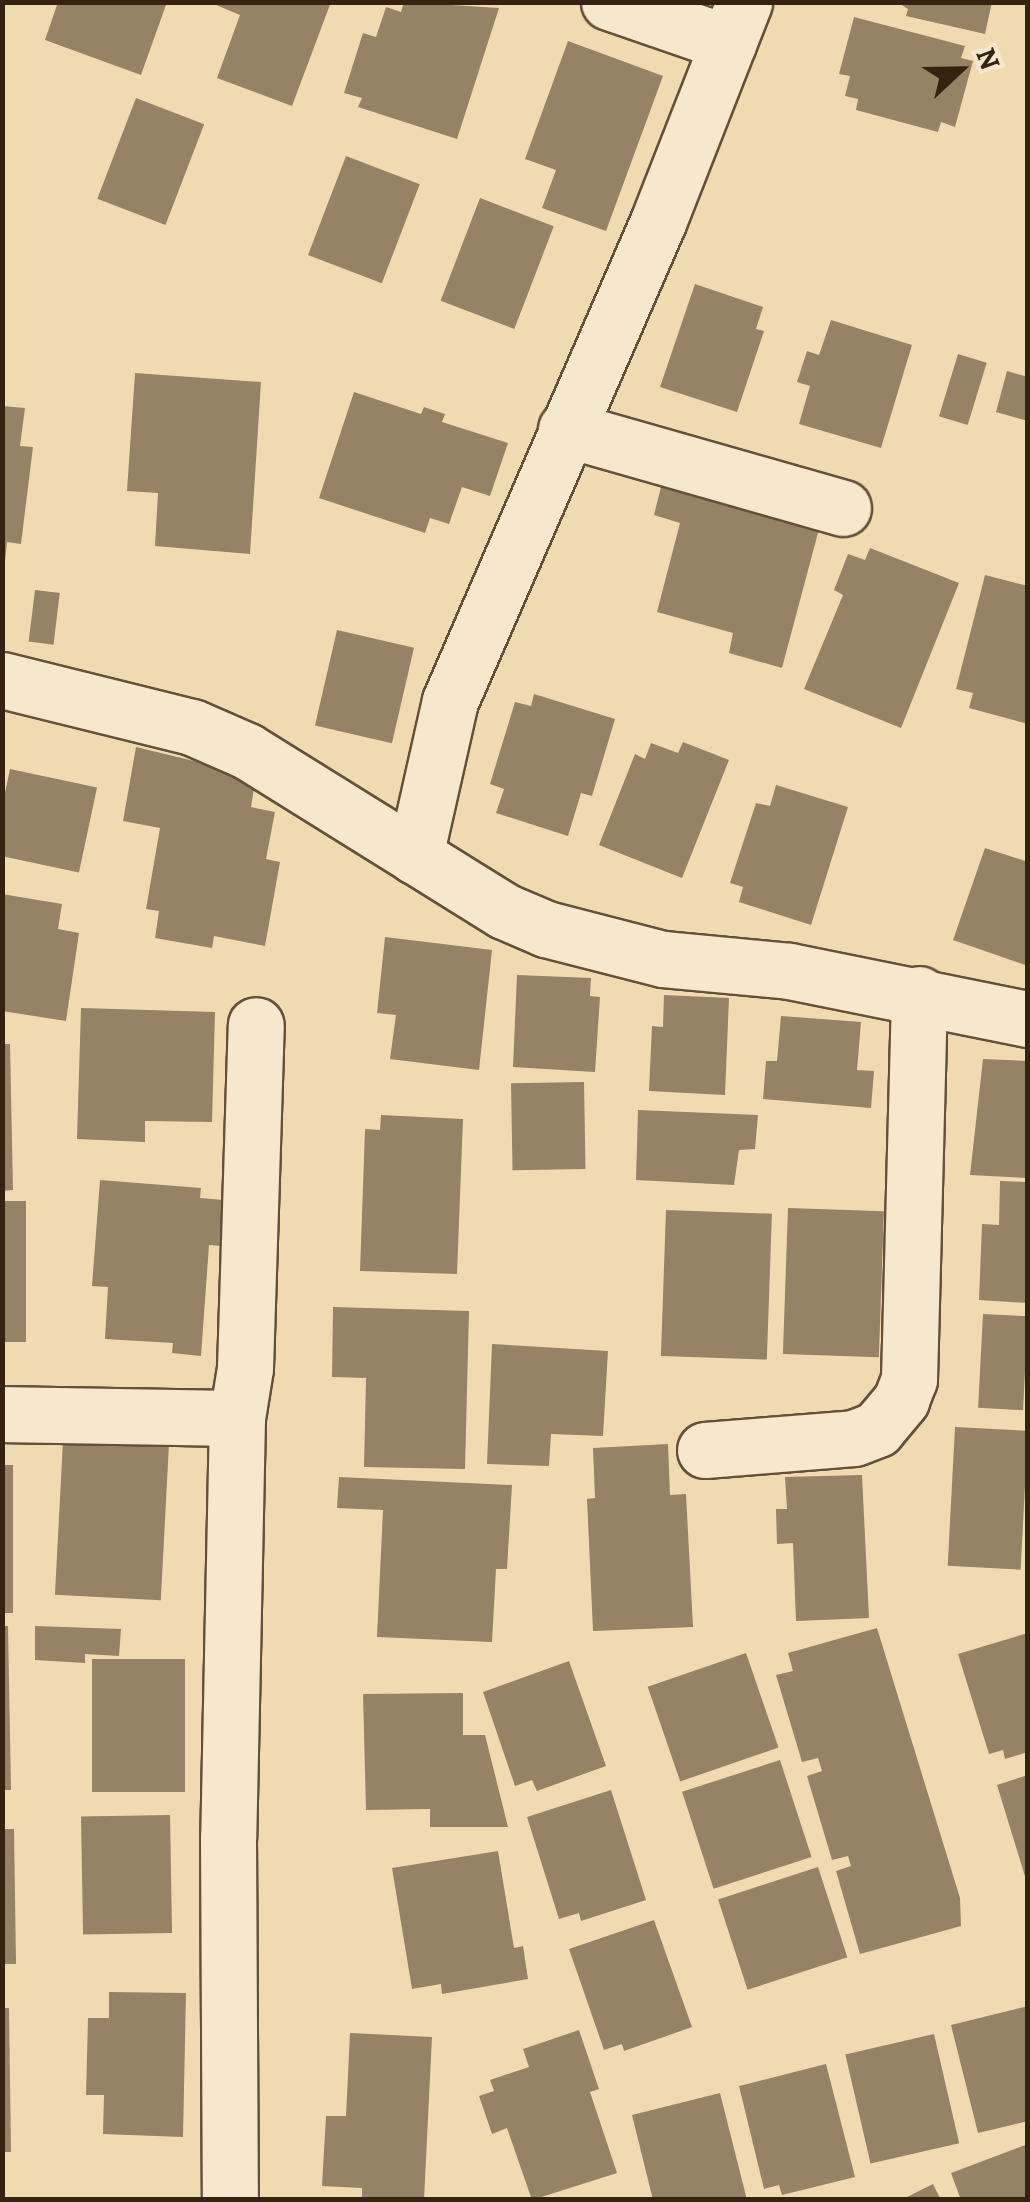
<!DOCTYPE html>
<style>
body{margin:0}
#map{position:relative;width:1030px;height:2202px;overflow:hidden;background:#f0dbb0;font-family:Alegreya,serif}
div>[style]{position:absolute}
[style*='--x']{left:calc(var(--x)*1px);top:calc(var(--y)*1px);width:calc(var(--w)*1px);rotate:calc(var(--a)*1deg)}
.building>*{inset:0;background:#968264;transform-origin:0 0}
.roads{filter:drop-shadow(2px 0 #645039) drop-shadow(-2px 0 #645039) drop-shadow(0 2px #645039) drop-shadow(0 -2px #645039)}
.minor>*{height:55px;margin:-27.5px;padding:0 27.5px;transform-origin:27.5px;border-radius:27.5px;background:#f5e8cc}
span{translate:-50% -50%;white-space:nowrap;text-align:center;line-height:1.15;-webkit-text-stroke:9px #f5e8cc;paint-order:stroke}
.frame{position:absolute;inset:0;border:5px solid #352211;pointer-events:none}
.north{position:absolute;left:910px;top:20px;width:100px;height:100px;-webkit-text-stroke:8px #f5e8cc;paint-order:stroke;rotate:68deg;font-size:28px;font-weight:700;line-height:40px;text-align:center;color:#352211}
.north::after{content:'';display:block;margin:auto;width:35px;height:45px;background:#352211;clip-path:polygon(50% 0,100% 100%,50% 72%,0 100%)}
</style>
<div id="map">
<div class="building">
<div style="clip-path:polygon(58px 2px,167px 2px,141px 75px,45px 40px)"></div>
<div style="clip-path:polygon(331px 2px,292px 106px,217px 78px,240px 15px,209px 2px)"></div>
<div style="clip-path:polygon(404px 2px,499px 8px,457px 139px,358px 107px,362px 98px,344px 93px,363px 33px,376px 37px,386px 7px,401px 12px)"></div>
<div style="clip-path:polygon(897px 2px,992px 2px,985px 34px,906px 16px,908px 9px)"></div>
<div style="clip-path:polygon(854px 17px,965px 46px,961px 58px,973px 61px,955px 127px,941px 122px,938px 132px,856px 110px,858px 99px,845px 96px,850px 76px,839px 74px)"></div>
<div style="clip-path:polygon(568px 41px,663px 76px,606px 231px,542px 208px,556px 170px,525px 159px)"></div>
<div style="left:136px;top:98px;width:73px;height:108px;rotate:21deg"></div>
<div style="left:346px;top:156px;width:79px;height:106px;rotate:21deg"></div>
<div style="left:480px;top:198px;width:79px;height:110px;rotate:21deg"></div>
<div style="clip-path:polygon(695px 284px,763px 307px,756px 329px,764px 331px,737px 412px,660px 387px)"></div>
<div style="clip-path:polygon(831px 320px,912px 345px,881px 448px,799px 424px,810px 386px,797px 382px,807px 351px,819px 355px)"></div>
<div style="left:958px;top:354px;width:30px;height:65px;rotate:17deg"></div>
<div style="clip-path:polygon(1007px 371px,1028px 377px,1028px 421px,996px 412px)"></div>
<div style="clip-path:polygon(135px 373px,261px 382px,250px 554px,155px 546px,158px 493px,127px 491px)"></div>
<div style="clip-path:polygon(354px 392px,421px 414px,424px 407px,445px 414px,442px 422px,508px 443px,490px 496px,462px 487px,449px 524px,430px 518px,425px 533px,319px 498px)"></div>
<div style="clip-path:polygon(2px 406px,25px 408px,20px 446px,33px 447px,21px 544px,7px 542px,5px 561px)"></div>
<div style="clip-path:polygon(661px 487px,819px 529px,782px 668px,729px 653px,733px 633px,657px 612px,680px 523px,654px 515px)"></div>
<div style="clip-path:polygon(870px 548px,959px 583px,901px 728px,804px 689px,843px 595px,834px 590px,848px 554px,865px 560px)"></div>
<div style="clip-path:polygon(985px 575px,1028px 586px,1028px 724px,969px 708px,973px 693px,956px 689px)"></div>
<div style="left:35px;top:590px;width:25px;height:52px;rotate:7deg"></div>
<div style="left:337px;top:630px;width:79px;height:98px;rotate:13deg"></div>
<div style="clip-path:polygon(534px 694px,615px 719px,592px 796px,581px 793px,568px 836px,496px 813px,504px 789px,490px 784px,515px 702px,531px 706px)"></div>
<div style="clip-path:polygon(683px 742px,729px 760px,682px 878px,599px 845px,635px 754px,645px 759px,651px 743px,678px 753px)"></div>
<div style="clip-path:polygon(136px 747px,256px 776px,251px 807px,275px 812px,266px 859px,280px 862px,265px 946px,214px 936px,212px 948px,155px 938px,159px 911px,146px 909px,160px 828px,123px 821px)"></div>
<div style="left:10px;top:769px;width:89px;height:87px;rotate:12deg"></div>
<div style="clip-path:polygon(776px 785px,848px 807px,811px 925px,739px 902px,743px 887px,730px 883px,756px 803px,770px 806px)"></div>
<div style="clip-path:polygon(985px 848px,1028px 862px,1028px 966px,953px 940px)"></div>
<div style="clip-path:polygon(2px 894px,62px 904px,58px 929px,79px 933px,66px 1021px,2px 1011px)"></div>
<div style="clip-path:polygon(385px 937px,492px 950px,479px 1070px,390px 1059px,396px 1015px,377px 1013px)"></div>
<div style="clip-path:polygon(517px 975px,591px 978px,590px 996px,600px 997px,595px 1072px,513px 1067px)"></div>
<div style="clip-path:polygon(664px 995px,729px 998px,725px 1095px,649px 1091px,652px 1026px,663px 1027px)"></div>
<div style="clip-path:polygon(81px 1008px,215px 1012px,212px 1122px,145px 1121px,145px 1142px,77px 1139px)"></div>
<div style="clip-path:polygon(781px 1016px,861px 1022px,857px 1070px,874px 1071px,871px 1108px,763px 1099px,766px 1061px,777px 1061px)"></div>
<div style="clip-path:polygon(2px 1044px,10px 1044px,13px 1190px,2px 1191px)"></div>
<div style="clip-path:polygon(983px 1059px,1028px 1061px,1028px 1178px,970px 1175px)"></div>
<div style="left:584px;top:1082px;width:87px;height:73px;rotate:89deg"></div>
<div style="clip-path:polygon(638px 1110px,758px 1115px,755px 1149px,739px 1150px,734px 1185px,636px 1180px)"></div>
<div style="clip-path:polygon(381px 1115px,463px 1119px,457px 1274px,360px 1271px,365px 1129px,380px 1130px)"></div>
<div style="clip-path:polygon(100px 1180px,201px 1188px,200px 1198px,224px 1200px,221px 1246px,209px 1245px,201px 1356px,172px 1353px,173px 1343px,105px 1339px,108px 1287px,92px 1286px)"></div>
<div style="clip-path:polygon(1000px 1181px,1028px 1182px,1028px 1303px,979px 1300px,982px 1224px,999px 1225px)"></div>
<div style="left:2px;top:1201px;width:24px;height:141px"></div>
<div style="left:788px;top:1208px;width:96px;height:146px;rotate:2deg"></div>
<div style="left:666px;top:1210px;width:106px;height:146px;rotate:2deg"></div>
<div style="clip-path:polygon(333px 1307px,469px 1311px,465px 1469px,364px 1467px,366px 1378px,332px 1377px)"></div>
<div style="left:983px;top:1314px;width:45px;height:94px;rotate:3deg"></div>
<div style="clip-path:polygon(492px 1344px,608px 1351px,603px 1436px,551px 1434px,549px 1466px,487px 1464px)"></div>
<div style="left:955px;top:1427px;width:73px;height:139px;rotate:3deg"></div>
<div style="left:63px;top:1441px;width:106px;height:154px;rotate:3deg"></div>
<div style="clip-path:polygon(668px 1444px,670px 1495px,686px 1494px,693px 1627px,593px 1631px,587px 1499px,595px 1498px,593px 1448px)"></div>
<div style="left:2px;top:1465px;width:11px;height:148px"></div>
<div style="clip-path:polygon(862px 1475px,869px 1618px,796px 1621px,793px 1543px,777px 1544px,776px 1509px,787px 1509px,785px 1477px)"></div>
<div style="clip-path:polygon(339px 1477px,512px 1485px,507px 1569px,496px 1569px,492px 1642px,377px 1637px,383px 1510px,337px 1508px)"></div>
<div style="clip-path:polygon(2px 1626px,8px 1626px,11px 1790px,2px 1790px)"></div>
<div style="clip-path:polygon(35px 1626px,121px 1629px,119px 1656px,85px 1654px,85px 1663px,35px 1660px)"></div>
<div style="clip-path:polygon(877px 1628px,960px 1898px,961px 1926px,860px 1954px,836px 1871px,851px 1866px,848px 1856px,832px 1860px,807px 1776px,822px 1771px,818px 1758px,802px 1762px,776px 1675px,793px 1671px,788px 1653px)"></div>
<div style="clip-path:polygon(1028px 1633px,1028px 1752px,1005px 1759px,1003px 1750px,989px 1754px,958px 1654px)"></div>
<div style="left:746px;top:1653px;width:100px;height:104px;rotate:71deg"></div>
<div style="left:92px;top:1659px;width:93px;height:133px"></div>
<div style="clip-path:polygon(569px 1661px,606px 1766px,537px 1791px,532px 1780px,515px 1786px,483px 1692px)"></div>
<div style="clip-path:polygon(463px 1693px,463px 1735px,485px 1735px,508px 1827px,430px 1827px,430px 1809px,366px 1810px,363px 1694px)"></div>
<div style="left:780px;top:1760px;width:102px;height:103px;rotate:72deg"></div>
<div style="clip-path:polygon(1028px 1775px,1028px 1883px,1027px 1883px,997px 1785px)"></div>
<div style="clip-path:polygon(611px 1790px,646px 1900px,581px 1921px,579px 1913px,559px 1919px,527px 1817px)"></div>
<div style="left:170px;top:1815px;width:118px;height:89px;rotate:89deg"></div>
<div style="clip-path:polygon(2px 1829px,14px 1829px,16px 1964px,2px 1964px)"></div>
<div style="clip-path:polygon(498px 1851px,514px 1948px,523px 1946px,528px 1979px,442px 1994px,441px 1984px,412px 1989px,392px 1868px)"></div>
<div style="left:818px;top:1867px;width:95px;height:105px;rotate:72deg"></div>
<div style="clip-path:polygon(654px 1920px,692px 2027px,624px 2051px,622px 2044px,604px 2050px,569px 1949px)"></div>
<div style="clip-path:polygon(109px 1992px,186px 1993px,183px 2137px,103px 2134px,104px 2095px,86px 2095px,88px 2018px,109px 2018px)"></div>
<div style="clip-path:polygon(1028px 2006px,1028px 2121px,978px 2133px,951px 2025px)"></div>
<div style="clip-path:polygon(2px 2008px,9px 2008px,11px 2152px,2px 2152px)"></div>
<div style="clip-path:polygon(579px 2030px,599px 2089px,590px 2092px,617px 2173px,532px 2200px,507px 2128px,492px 2134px,479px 2096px,494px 2091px,490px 2080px,529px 2067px,523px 2049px)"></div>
<div style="clip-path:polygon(350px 2033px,432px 2037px,424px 2200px,362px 2197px,362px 2188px,322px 2186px,326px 2116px,346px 2116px)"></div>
<div style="left:934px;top:2034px;width:112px;height:91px;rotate:77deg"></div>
<div style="clip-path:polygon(826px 2064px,855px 2177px,782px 2195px,779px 2185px,764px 2189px,739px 2086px)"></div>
<div style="clip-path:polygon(720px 2093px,747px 2200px,653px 2200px,632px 2115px)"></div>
<div style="clip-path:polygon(1028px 2144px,1028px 2200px,961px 2200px,951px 2173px)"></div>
<div style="clip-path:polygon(933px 2184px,941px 2200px,901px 2200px)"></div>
</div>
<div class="roads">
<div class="minor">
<div style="--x:609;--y:2;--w:126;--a:19"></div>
<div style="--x:566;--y:429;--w:288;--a:15.9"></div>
<div style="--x:2;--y:680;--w:196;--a:13.9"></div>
<div style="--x:192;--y:727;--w:60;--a:23.6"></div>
<div style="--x:247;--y:751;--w:303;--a:31.9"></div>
<div style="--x:504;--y:911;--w:46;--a:23.2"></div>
<div style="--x:546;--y:929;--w:121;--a:14.4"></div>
<div style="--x:663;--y:959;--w:127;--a:5.4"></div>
<div style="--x:789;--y:971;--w:244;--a:11.4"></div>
<div style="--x:415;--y:856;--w:159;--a:-77.3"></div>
<div style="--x:450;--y:701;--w:522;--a:-66.53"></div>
<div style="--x:658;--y:222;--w:236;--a:-68.6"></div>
<div style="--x:2;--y:1414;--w:235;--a:1"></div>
<div style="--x:237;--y:1418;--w:420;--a:91.2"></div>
<div style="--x:228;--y:1838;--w:362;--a:89.7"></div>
<div style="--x:237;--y:1418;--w:51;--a:-80.9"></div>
<div style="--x:245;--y:1368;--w:343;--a:-88.2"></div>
<div style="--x:705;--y:1450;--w:149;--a:-4.6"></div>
<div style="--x:854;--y:1438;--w:25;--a:-21"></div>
<div style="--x:877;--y:1429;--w:38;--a:-50"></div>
<div style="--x:901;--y:1400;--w:22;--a:-69"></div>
<div style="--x:909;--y:1379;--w:385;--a:-88.5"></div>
</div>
</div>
<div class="frame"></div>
<div class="north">N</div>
</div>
